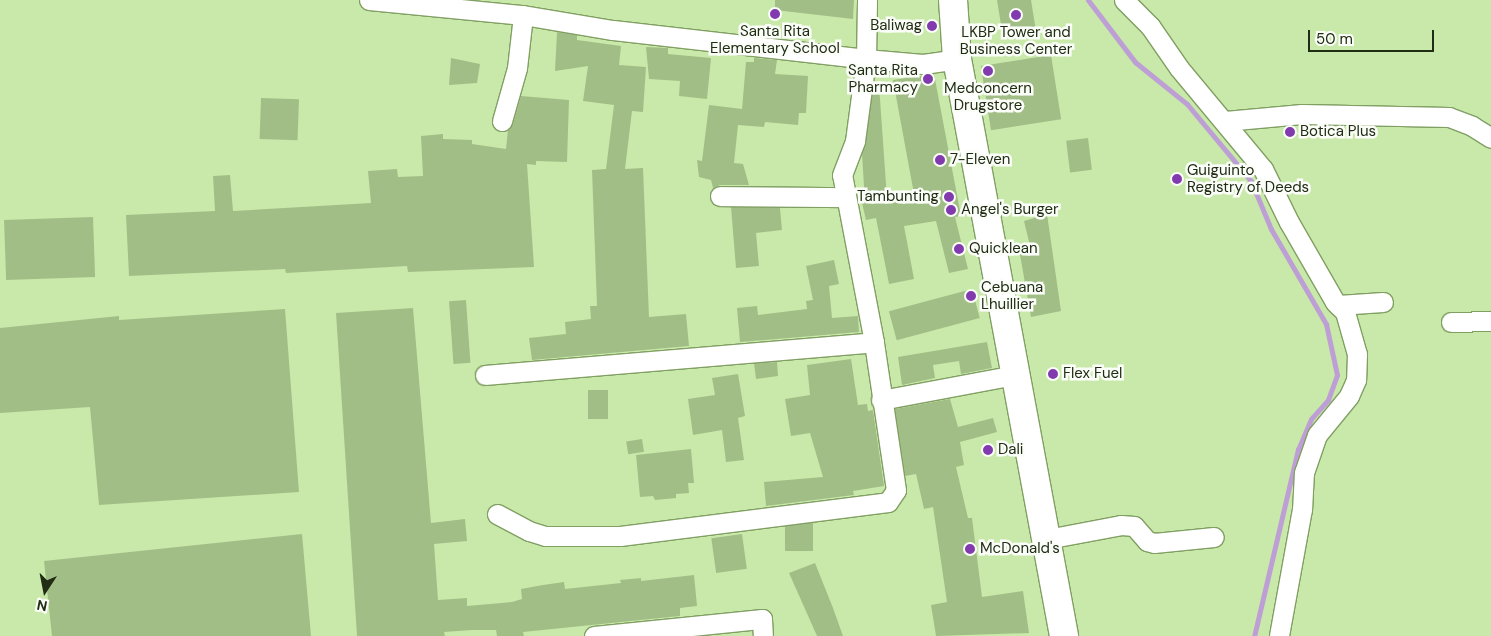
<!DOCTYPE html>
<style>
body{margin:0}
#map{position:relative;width:1491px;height:636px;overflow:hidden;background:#c9e9aa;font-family:"DM Sans",sans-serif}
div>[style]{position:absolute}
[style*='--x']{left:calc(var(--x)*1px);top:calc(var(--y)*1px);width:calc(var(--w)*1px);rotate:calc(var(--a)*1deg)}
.stream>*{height:5px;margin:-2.5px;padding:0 2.5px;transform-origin:2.5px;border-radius:2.5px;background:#bd9fd5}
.building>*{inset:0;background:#a2be87;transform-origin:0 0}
.roads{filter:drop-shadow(1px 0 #819f63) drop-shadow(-1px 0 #819f63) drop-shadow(0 1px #819f63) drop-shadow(0 -1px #819f63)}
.minor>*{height:19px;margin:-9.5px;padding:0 9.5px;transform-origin:9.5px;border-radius:9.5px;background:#fff}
.highway>*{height:28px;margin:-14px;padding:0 14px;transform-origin:14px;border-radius:14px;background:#fff}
.dots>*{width:14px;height:14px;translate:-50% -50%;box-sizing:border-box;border:2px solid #fbfef8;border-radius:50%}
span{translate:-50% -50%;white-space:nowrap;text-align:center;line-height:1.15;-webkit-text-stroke:5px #fbfef8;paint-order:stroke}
.poi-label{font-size:15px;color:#212c14}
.right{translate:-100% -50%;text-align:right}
.left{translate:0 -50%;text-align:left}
.north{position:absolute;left:20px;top:566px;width:50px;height:50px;-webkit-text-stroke:4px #fbfef8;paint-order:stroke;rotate:191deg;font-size:14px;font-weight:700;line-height:20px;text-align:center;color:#212c14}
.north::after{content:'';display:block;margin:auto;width:18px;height:22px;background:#212c14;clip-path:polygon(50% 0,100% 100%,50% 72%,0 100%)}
.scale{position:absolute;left:1308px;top:30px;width:126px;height:22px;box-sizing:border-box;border:2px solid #212c14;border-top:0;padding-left:6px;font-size:15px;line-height:18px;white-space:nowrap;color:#212c14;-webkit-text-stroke:4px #fbfef8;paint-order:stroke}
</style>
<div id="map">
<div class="stream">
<div style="--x:1088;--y:0;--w:78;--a:52.8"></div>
<div style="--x:1135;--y:62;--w:67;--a:38.9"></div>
<div style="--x:1187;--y:104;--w:100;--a:50.3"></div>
<div style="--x:1251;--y:181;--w:52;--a:67.4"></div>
<div style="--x:1271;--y:229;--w:110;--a:59.9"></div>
<div style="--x:1326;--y:324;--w:52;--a:77.8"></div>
<div style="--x:1337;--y:375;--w:27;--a:110"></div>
<div style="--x:1328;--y:400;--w:25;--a:132"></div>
<div style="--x:1311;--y:419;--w:33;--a:113"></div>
<div style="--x:1298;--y:449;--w:192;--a:103.2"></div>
</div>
<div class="building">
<div style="clip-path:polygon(775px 0,854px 0,853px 19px,775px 10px)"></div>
<div style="clip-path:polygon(997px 0,1031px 0,1036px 31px,1003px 37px)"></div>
<div style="clip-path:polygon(557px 32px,577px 35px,577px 40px,621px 46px,619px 65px,646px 67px,643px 112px,632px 111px,625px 169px,643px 168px,649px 317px,686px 314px,689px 346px,532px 360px,529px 338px,566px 334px,565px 322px,591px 319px,590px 306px,597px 306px,592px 170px,606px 169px,614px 105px,583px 101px,588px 66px,555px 71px)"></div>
<div style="clip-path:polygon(646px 47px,668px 48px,668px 54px,711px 58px,707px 99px,679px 96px,680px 81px,649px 79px)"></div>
<div style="left:1051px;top:55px;width:65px;height:71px;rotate:81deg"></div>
<div style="clip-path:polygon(451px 58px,480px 64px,477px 83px,449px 85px)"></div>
<div style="clip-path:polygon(754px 58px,777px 60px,775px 74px,808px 76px,806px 113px,799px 113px,798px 125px,765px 122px,764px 127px,738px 125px,734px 163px,743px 164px,749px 185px,720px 185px,713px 188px,711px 180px,699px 177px,697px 160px,702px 161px,709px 105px,742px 109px,746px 62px,754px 62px)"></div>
<div style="clip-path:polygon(934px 74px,961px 216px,955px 217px,968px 269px,949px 273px,936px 221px,904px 226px,914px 279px,889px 284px,876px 218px,866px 220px,862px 203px,865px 202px,862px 154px,874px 85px,879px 85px,887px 198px,914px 194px,893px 80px)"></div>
<div style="clip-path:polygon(521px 96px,569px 100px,567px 162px,536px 161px,536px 165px,527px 164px,534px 267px,408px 272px,407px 266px,286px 273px,285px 269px,129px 276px,126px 215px,215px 211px,213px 176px,230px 175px,233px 211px,371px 203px,368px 171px,397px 169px,398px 177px,423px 176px,421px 136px,443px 134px,443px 139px,472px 140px,472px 144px,506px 149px,508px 130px,513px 124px)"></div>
<div style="left:261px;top:98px;width:38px;height:41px;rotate:2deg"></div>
<div style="left:1088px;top:138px;width:32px;height:22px;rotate:83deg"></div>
<div style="clip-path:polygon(731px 207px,780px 208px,782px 230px,756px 233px,759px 266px,736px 268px)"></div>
<div style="clip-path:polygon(1047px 214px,1061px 311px,1031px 317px,1019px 249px,1030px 246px,1024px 221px)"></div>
<div style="left:93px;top:217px;width:60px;height:89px;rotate:88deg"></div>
<div style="clip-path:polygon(834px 260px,839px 284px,829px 286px,832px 318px,858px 316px,859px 332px,740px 342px,737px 308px,757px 306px,758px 315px,807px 309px,806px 301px,813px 300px,806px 266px)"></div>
<div style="left:972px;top:289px;width:30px;height:86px;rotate:75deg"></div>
<div style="left:466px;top:300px;width:63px;height:17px;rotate:86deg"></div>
<div style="clip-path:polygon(413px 308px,431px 523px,465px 519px,467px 541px,434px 544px,438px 600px,467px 598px,467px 606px,512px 602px,522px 599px,521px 589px,543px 585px,564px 582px,565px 589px,621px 583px,620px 580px,641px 578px,641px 581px,694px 575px,697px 606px,680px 608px,680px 616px,523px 632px,524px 636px,497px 636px,496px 630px,472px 630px,444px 632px,445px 636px,357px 636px,336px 313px)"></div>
<div style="clip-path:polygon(285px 309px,299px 492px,99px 505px,90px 407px,0 413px,0 328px,119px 316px,119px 320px)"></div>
<div style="clip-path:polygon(987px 342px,992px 368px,961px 374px,959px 361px,933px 365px,935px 378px,902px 385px,898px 357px)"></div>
<div style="clip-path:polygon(851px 359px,858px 405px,867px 404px,868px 411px,873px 410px,884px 486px,853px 491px,854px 495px,766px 506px,764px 482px,823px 477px,810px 433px,791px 436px,785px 399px,810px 395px,807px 365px)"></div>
<div style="clip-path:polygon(777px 362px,778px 376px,756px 379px,754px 363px)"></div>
<div style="clip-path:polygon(738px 374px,745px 416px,738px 418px,744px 460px,726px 462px,722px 430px,693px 435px,688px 399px,715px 395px,712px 378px)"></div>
<div style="left:608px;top:390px;width:29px;height:20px;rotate:90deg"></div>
<div style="clip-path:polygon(950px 399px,958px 427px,993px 418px,997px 432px,960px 442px,964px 465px,956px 467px,968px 518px,972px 518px,982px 597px,1023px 591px,1029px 633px,936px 636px,931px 605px,947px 602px,933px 507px,924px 509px,916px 474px,905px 476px,895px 409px)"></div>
<div style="left:642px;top:439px;width:13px;height:16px;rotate:81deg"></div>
<div style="clip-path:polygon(691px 449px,694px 483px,688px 483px,689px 493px,676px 494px,676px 498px,655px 500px,653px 496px,640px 497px,636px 455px)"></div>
<div style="left:813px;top:523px;width:28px;height:28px;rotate:90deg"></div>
<div style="clip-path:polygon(302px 534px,311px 636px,52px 636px,44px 561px)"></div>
<div style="left:742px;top:534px;width:35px;height:31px;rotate:82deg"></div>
<div style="clip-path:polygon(815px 563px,833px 608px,843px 636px,817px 636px,789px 573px)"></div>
</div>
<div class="roads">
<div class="minor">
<div style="--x:369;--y:0;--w:155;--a:5.6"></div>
<div style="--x:523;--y:15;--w:91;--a:9.5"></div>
<div style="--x:613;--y:30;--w:255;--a:6.5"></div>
<div style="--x:866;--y:59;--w:57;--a:5"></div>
<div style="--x:923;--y:64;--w:34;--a:-8"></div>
<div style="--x:1124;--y:0;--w:37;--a:45"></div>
<div style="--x:1150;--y:26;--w:51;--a:55.4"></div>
<div style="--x:1179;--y:68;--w:131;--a:50.3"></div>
<div style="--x:1263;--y:169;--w:59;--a:63.9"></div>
<div style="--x:1289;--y:222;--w:92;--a:60.1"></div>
<div style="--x:1335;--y:302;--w:14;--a:45"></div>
<div style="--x:1345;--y:312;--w:44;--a:74.1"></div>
<div style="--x:1357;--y:354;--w:26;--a:92"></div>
<div style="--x:1356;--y:380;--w:17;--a:114"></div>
<div style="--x:1349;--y:396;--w:50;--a:129.4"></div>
<div style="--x:1317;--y:435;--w:39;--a:109"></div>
<div style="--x:1304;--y:472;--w:37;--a:93"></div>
<div style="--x:1302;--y:509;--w:129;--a:100.3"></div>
<div style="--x:502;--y:121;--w:55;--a:-74.2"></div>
<div style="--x:517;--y:68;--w:53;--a:-83.5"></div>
<div style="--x:1225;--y:121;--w:77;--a:-5.2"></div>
<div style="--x:1302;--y:114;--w:147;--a:1.2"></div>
<div style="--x:1449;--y:117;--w:25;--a:21"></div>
<div style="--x:1472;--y:126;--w:22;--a:32"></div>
<div style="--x:720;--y:196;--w:125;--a:0.5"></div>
<div style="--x:1338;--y:305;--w:45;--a:-3.8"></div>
<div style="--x:1451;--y:322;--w:40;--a:-1.4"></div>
<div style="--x:485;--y:375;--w:390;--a:-4.8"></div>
<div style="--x:881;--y:400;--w:136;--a:-10.6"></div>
<div style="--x:497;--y:514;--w:36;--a:28"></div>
<div style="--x:529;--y:531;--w:17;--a:17"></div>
<div style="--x:545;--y:536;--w:75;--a:0"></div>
<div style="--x:620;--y:536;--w:270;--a:-7.2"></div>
<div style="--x:888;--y:502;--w:14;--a:-56"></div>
<div style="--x:896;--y:490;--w:150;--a:-98.5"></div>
<div style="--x:874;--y:342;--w:170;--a:-100.8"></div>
<div style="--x:842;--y:175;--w:36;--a:-69"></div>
<div style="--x:855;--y:141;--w:83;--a:-82.4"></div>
<div style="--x:866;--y:59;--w:59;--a:-89"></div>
<div style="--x:1047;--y:539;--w:75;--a:-10.7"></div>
<div style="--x:1121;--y:525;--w:13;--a:4"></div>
<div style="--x:1134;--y:526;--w:20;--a:49"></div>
<div style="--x:1147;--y:541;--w:7;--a:16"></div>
<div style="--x:1154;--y:543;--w:60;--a:-5.7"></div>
<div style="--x:594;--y:636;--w:169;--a:-5.8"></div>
<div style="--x:762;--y:619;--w:17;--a:87"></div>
</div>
<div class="highway">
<div style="--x:953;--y:0;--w:59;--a:86.1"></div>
<div style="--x:957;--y:59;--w:587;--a:79.49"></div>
</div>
</div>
<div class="dots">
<div style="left:775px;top:14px;background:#823bae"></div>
<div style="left:1016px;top:15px;background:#823bae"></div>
<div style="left:932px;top:26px;background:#823bae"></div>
<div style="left:988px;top:71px;background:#823bae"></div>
<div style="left:928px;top:79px;background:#823bae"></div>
<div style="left:1290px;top:132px;background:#823bae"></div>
<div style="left:940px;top:160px;background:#823bae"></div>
<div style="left:1177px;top:179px;background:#823bae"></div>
<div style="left:949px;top:197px;background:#823bae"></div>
<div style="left:951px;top:210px;background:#823bae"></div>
<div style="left:959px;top:249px;background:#823bae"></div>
<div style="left:971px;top:296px;background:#823bae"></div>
<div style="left:1053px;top:374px;background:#823bae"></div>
<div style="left:988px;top:450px;background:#823bae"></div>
<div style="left:970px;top:549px;background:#823bae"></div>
</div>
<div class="poi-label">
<span class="right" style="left:922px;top:26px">Baliwag</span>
<span style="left:775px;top:40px">Santa Rita<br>Elementary School</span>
<span style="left:1016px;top:41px">LKBP Tower and<br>Business Center</span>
<span class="right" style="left:918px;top:79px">Santa Rita<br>Pharmacy</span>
<span style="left:988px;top:97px">Medconcern<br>Drugstore</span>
<span class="left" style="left:1300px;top:132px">Botica Plus</span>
<span class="left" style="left:950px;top:160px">7-Eleven</span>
<span class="left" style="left:1187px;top:179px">Guiguinto<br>Registry of Deeds</span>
<span class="right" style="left:939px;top:197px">Tambunting</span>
<span class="left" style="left:961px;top:210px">Angel's Burger</span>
<span class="left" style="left:969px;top:249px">Quicklean</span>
<span class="left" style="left:981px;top:296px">Cebuana<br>Lhuillier</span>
<span class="left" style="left:1063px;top:374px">Flex Fuel</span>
<span class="left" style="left:998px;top:450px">Dali</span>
<span class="left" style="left:980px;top:549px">McDonald's</span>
</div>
<div class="north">N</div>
<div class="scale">50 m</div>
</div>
